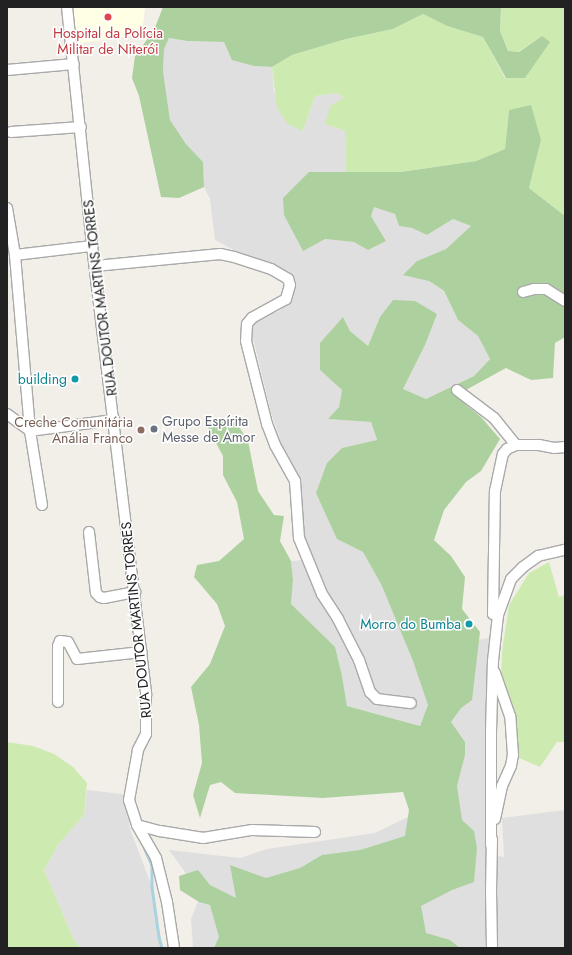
<!DOCTYPE html>
<meta charset="utf-8">
<style>
body{margin:0}
#map{position:relative;width:572px;height:955px;overflow:hidden;background:#f2efe9;font-family:Jost,sans-serif}
div>[style]{position:absolute}
[style*='--x']{left:calc(var(--x)*1px);top:calc(var(--y)*1px);width:calc(var(--w)*1px);rotate:calc(var(--a)*1deg)}
.residential>*{inset:0;background:#e0dfdf}
.education>*{inset:0;background:#ffffe5}
.grass>*{inset:0;background:#cdebb0}
.forest>*{inset:0;background:#add19e}
.stream>*{height:2.5px;margin:-1.25px;padding:0 1.25px;transform-origin:1.25px;border-radius:1.25px;background:#aad3df}
.roads{filter:drop-shadow(1px 0 #a9a9a9) drop-shadow(-1px 0 #a9a9a9) drop-shadow(0 1px #a9a9a9) drop-shadow(0 -1px #a9a9a9)}
.minor>*{height:10px;margin:-5px;padding:0 5px;transform-origin:5px;border-radius:5px;background:#fff}
.dots>*{width:11px;height:11px;translate:-50% -50%;box-sizing:border-box;border:2px solid #fff;border-radius:50%}
span{translate:-50% -50%;white-space:nowrap;text-align:center;line-height:1.15;-webkit-text-stroke:3px #fff;paint-order:stroke}
.health-label{font-size:14px;color:#be3a42}
.street-label{font-size:14px;color:#222}
.culture-label{font-size:14px;color:#0d838f}
.right{translate:-100% -50%;text-align:right}
.worship-label{font-size:14px;color:#5b616d}
.left{translate:0 -50%;text-align:left}
.education-label{font-size:14px;color:#785e54}
.frame{position:absolute;inset:0;border:8px solid #222;pointer-events:none}
</style>
<div id="map">
<div class="residential">
<div style="clip-path:polygon(169px 38px,187px 41px,224px 42px,254px 66px,272px 67px,274px 92px,303px 131px,315px 96px,337px 93px,344px 98px,325px 124px,345px 131px,346px 174px,309px 173px,325px 239px,354px 242px,368px 250px,386px 241px,371px 216px,374px 206px,395px 214px,399px 226px,412px 228px,427px 235px,453px 219px,471px 226px,446px 249px,417px 261px,429px 281px,444px 292px,458px 320px,478px 336px,490px 359px,474px 376px,426px 399px,403px 389px,425px 345px,380px 317px,368px 346px,350px 331px,343px 317px,320px 370px,342px 390px,339px 407px,329px 419px,371px 422px,377px 441px,337px 539px,363px 552px,382px 586px,448px 645px,489px 638px,498px 856px,504px 857px,502px 818px,565px 810px,565px 948px,193px 948px,191px 919px,201px 894px,169px 850px,240px 858px,267px 849px,375px 833px,414px 814px,424px 715px,420px 726px,347px 706px,342px 676px,305px 618px,291px 604px,293px 580px,291px 561px,308px 560px,300px 531px,297px 493px,271px 412px,253px 338px,253px 326px,259px 318px,267px 314px,278px 312px,288px 303px,286px 279px,275px 264px,247px 257px,215px 240px,210px 199px,204px 187px,203px 162px,186px 144px,170px 120px,163px 71px,164px 49px)"></div>
<div style="clip-path:polygon(87px 790px,122px 794px,127px 803px,130px 829px,152px 887px,162px 948px,81px 948px,74px 940px,44px 870px,58px 845px,84px 815px)"></div>
</div>
<div class="education">
<div style="clip-path:polygon(70px 7px,145px 7px,143px 26px,124px 37px,74px 44px)"></div>
</div>
<div class="grass">
<div style="clip-path:polygon(501px 7px,565px 7px,565px 216px,529px 188px,541px 140px,509px 110px,505px 149px,476px 161px,401px 172px,346px 174px,345px 131px,325px 124px,330px 106px,344px 98px,337px 93px,315px 96px,303px 131px,288px 124px,277px 108px,272px 67px,292px 55px,346px 39px,393px 29px,423px 14px,447px 26px,483px 37px,505px 78px,542px 36px,518px 52px,508px 51px,500px 31px)"></div>
<div style="clip-path:polygon(549px 562px,559px 597px,565px 595px,565px 742px,557px 742px,540px 767px,517px 757px,515px 711px,501px 680px,502px 652px,509px 605px,529px 573px)"></div>
<div style="clip-path:polygon(7px 742px,33px 746px,54px 754px,73px 767px,87px 783px,84px 815px,58px 845px,44px 870px,74px 940px,81px 948px,7px 948px)"></div>
</div>
<div class="forest">
<div style="clip-path:polygon(163px 7px,501px 7px,500px 31px,508px 51px,519px 52px,542px 36px,550px 42px,525px 78px,506px 78px,483px 37px,447px 26px,423px 14px,393px 29px,346px 39px,292px 55px,272px 67px,254px 66px,232px 60px,224px 42px,187px 41px,169px 38px,164px 49px,163px 71px,170px 120px,186px 144px,203px 162px,204px 187px,179px 198px,161px 197px,139px 96px,132px 78px,135px 56px,154px 30px)"></div>
<div style="clip-path:polygon(531px 105px,541px 140px,529px 188px,565px 216px,565px 337px,555px 343px,553px 378px,531px 380px,506px 368px,464px 391px,466px 405px,481px 417px,500px 439px,481px 471px,466px 482px,444px 510px,434px 540px,451px 556px,465px 577px,462px 609px,480px 632px,472px 700px,461px 708px,451px 722px,465px 742px,465px 755px,457px 786px,462px 820px,474px 831px,477px 848px,474px 882px,452px 890px,421px 906px,426px 933px,450px 940px,460px 948px,214px 948px,219px 937px,210px 905px,199px 902px,180px 890px,179px 876px,198px 870px,210px 885px,236px 898px,230px 865px,266px 878px,300px 868px,322px 855px,360px 850px,405px 836px,409px 810px,403px 792px,323px 798px,235px 793px,221px 782px,210px 785px,200px 818px,193px 795px,202px 763px,199px 725px,191px 687px,210px 664px,225px 626px,217px 604px,194px 577px,197px 565px,219px 561px,244px 539px,237px 502px,223px 475px,223px 456px,206px 424px,216px 419px,236px 422px,248px 441px,258px 491px,274px 515px,284px 516px,280px 541px,291px 561px,293px 580px,291px 604px,335px 647px,342px 676px,347px 706px,420px 726px,428px 705px,413px 661px,382px 586px,363px 552px,337px 539px,316px 493px,327px 463px,342px 448px,377px 440px,371px 422px,328px 419px,339px 407px,342px 390px,320px 370px,320px 343px,343px 317px,350px 331px,368px 346px,380px 317px,393px 300px,415px 301px,437px 314px,425px 345px,403px 389px,426px 399px,474px 376px,490px 359px,478px 336px,458px 320px,444px 291px,429px 281px,403px 275px,417px 261px,446px 249px,471px 226px,453px 219px,427px 235px,412px 228px,399px 226px,395px 214px,374px 207px,371px 216px,386px 241px,368px 250px,354px 242px,325px 239px,303px 251px,284px 215px,283px 198px,309px 172px,401px 172px,476px 161px,505px 149px,509px 110px)"></div>
</div>
<div class="stream">
<div style="--x:144;--y:847;--w:20;--a:66"></div>
<div style="--x:152;--y:865;--w:22;--a:90"></div>
<div style="--x:152;--y:887;--w:50;--a:82"></div>
<div style="--x:159;--y:937;--w:11;--a:75"></div>
</div>
<div class="roads">
<div class="minor">
<div style="--x:67;--y:7;--w:240;--a:84"></div>
<div style="--x:92;--y:246;--w:452;--a:83.1"></div>
<div style="--x:146;--y:695;--w:39;--a:90"></div>
<div style="--x:146;--y:734;--w:18;--a:117"></div>
<div style="--x:138;--y:750;--w:51;--a:100.2"></div>
<div style="--x:129;--y:800;--w:26;--a:72"></div>
<div style="--x:137;--y:825;--w:38;--a:60"></div>
<div style="--x:156;--y:858;--w:45;--a:76"></div>
<div style="--x:167;--y:902;--w:47;--a:81.3"></div>
<div style="--x:7;--y:70;--w:67;--a:-5.1"></div>
<div style="--x:11;--y:132;--w:70;--a:-4.1"></div>
<div style="--x:7;--y:208;--w:48;--a:80.3"></div>
<div style="--x:15;--y:255;--w:177;--a:85.1"></div>
<div style="--x:30;--y:431;--w:75;--a:80.8"></div>
<div style="--x:15;--y:255;--w:78;--a:-6.7"></div>
<div style="--x:95;--y:266;--w:126;--a:-5.5"></div>
<div style="--x:220;--y:254;--w:14;--a:12"></div>
<div style="--x:234;--y:257;--w:39;--a:18"></div>
<div style="--x:271;--y:269;--w:20;--a:30"></div>
<div style="--x:288;--y:279;--w:6;--a:72"></div>
<div style="--x:290;--y:285;--w:15;--a:106"></div>
<div style="--x:286;--y:299;--w:39;--a:151"></div>
<div style="--x:252;--y:318;--w:8;--a:130"></div>
<div style="--x:247;--y:324;--w:17;--a:93"></div>
<div style="--x:246;--y:341;--w:86;--a:75.8"></div>
<div style="--x:267;--y:424;--w:22;--a:69"></div>
<div style="--x:275;--y:445;--w:41;--a:60.9"></div>
<div style="--x:295;--y:481;--w:57;--a:86"></div>
<div style="--x:299;--y:538;--w:61;--a:67.7"></div>
<div style="--x:322;--y:594;--w:30;--a:57"></div>
<div style="--x:338;--y:619;--w:46;--a:62.9"></div>
<div style="--x:359;--y:660;--w:34;--a:71"></div>
<div style="--x:370;--y:692;--w:10;--a:45"></div>
<div style="--x:377;--y:699;--w:34;--a:7"></div>
<div style="--x:523;--y:292;--w:11;--a:-15"></div>
<div style="--x:534;--y:289;--w:12;--a:0"></div>
<div style="--x:546;--y:289;--w:22;--a:32"></div>
<div style="--x:457;--y:390;--w:46;--a:37.1"></div>
<div style="--x:494;--y:418;--w:35;--a:51"></div>
<div style="--x:7;--y:414;--w:29;--a:36"></div>
<div style="--x:30;--y:431;--w:85;--a:-7.5"></div>
<div style="--x:89;--y:532;--w:61;--a:83.5"></div>
<div style="--x:96;--y:593;--w:6;--a:45"></div>
<div style="--x:100;--y:597;--w:4;--a:14"></div>
<div style="--x:104;--y:598;--w:32;--a:-11"></div>
<div style="--x:498;--y:615;--w:5;--a:-169"></div>
<div style="--x:493;--y:614;--w:123;--a:-89.1"></div>
<div style="--x:495;--y:491;--w:38;--a:-78"></div>
<div style="--x:503;--y:454;--w:6;--a:-51"></div>
<div style="--x:507;--y:449;--w:10;--a:-24"></div>
<div style="--x:516;--y:445;--w:23;--a:0"></div>
<div style="--x:539;--y:445;--w:15;--a:11"></div>
<div style="--x:554;--y:448;--w:11;--a:-5"></div>
<div style="--x:58;--y:702;--w:56;--a:-90"></div>
<div style="--x:58;--y:646;--w:5;--a:-68"></div>
<div style="--x:60;--y:641;--w:8;--a:7"></div>
<div style="--x:68;--y:642;--w:19;--a:62"></div>
<div style="--x:77;--y:659;--w:65;--a:-6.1"></div>
<div style="--x:495;--y:819;--w:34;--a:-78"></div>
<div style="--x:502;--y:786;--w:22;--a:-66"></div>
<div style="--x:511;--y:766;--w:11;--a:-80"></div>
<div style="--x:513;--y:755;--w:39;--a:-94"></div>
<div style="--x:510;--y:716;--w:46;--a:-109.2"></div>
<div style="--x:137;--y:825;--w:24;--a:15"></div>
<div style="--x:160;--y:831;--w:44;--a:9.2"></div>
<div style="--x:203;--y:838;--w:50;--a:-9.3"></div>
<div style="--x:252;--y:830;--w:63;--a:1.8"></div>
<div style="--x:491;--y:845;--w:114;--a:-90"></div>
<div style="--x:491;--y:731;--w:70;--a:-88.4"></div>
<div style="--x:493;--y:661;--w:46;--a:-83.8"></div>
<div style="--x:498;--y:615;--w:38;--a:-70"></div>
<div style="--x:511;--y:579;--w:17;--a:-45"></div>
<div style="--x:523;--y:567;--w:19;--a:-36"></div>
<div style="--x:538;--y:556;--w:28;--a:-13"></div>
<div style="--x:492;--y:948;--w:57;--a:-91"></div>
<div style="--x:491;--y:891;--w:52;--a:-88.9"></div>
</div>
</div>
<div class="dots">
<div style="left:108px;top:17px;background:#e0444e"></div>
<div style="left:75px;top:379px;background:#0f9aa8"></div>
<div style="left:154px;top:429px;background:#6b7280"></div>
<div style="left:141px;top:430px;background:#8d6e63"></div>
<div style="left:469px;top:624px;background:#0f9aa8"></div>
</div>
<div class="health-label">
<span style="left:108px;top:41px">Hospital da Polícia<br>Militar de Niterói</span>
</div>
<div class="street-label">
<span style="left:100px;top:298px;rotate:-97deg">RUA DOUTOR MARTINS TORRES</span>
<span style="left:136px;top:620px;rotate:-96deg">RUA DOUTOR MARTINS TORRES</span>
</div>
<div class="culture-label">
<span class="right" style="left:67px;top:379px">building</span>
<span class="right" style="left:461px;top:624px">Morro do Bumba</span>
</div>
<div class="worship-label">
<span class="left" style="left:162px;top:429px">Grupo Espírita<br>Messe de Amor</span>
</div>
<div class="education-label">
<span class="right" style="left:133px;top:430px">Creche Comunitária<br>Anália Franco</span>
</div>
<div class="frame"></div>
</div>
